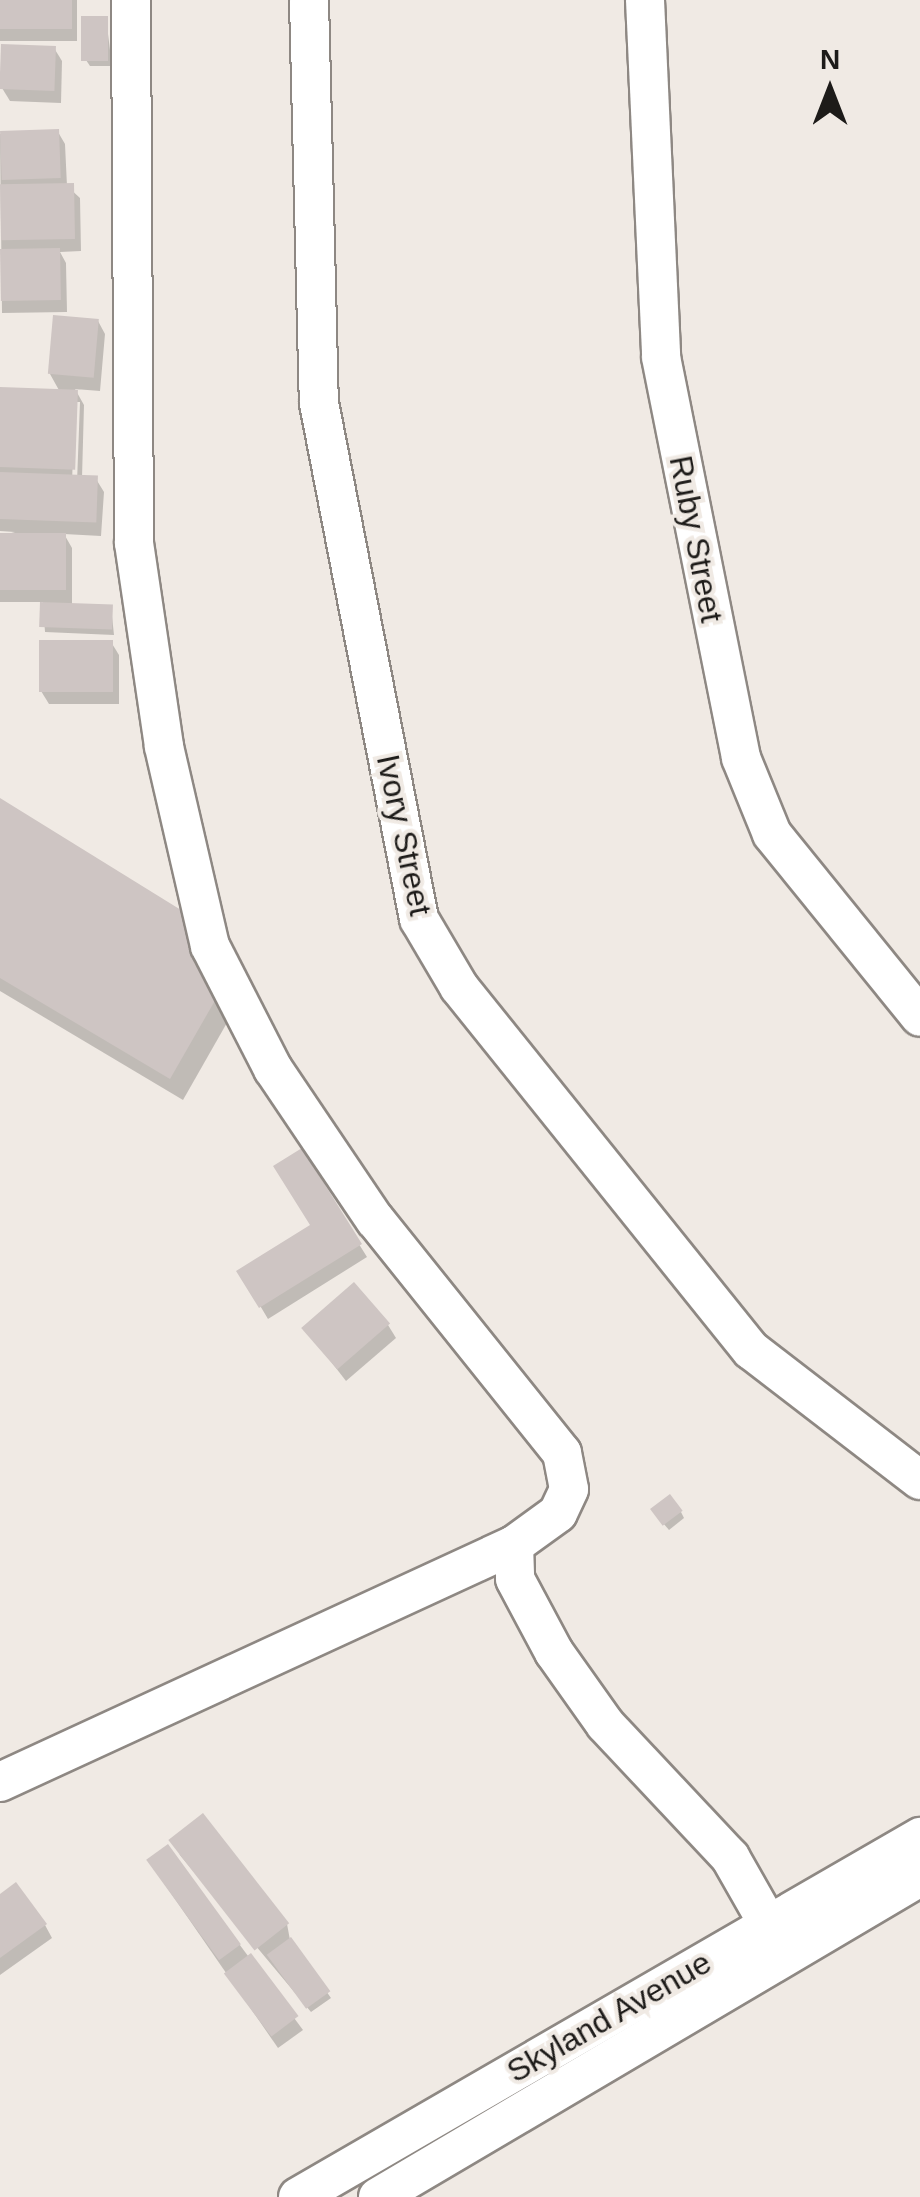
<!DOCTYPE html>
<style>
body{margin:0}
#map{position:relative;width:920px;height:2197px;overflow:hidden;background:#f0eae4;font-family:Helvetica,sans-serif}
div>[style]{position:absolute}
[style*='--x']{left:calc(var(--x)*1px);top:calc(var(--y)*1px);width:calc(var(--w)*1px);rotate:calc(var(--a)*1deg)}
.shadow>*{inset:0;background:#0003;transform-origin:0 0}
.building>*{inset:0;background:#cec5c3;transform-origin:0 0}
.roads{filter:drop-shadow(2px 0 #8e8883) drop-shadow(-2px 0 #8e8883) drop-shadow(0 2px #8e8883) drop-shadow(0 -2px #8e8883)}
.minor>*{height:38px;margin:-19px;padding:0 19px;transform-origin:19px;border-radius:19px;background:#fff}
span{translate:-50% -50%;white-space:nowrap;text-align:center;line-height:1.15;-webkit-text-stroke:8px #f0eae4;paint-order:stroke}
.street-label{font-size:32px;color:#1d1b19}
.north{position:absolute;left:780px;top:40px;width:100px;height:100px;-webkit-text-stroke:8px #f0eae4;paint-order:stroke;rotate:0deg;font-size:28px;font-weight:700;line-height:40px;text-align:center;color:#1d1b19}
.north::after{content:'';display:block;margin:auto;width:35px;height:45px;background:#1d1b19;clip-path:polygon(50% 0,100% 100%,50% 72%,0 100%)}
</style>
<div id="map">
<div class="shadow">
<div style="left:0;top:0;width:77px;height:41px"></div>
<div style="clip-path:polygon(106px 18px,112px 66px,90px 66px,86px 60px)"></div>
<div style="clip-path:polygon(54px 48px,62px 61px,61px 103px,10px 101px,2px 88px)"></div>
<div style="clip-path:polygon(58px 132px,65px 144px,67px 186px,80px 198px,81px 251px,60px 252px,66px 263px,67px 312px,2px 313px,0 134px)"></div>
<div style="clip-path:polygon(evenodd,98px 321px,105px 334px,100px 391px,75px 389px,84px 405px,82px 478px,96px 479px,104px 492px,101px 536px,64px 534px,72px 548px,72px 606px,111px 607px,114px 635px,45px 632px,43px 602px,0 602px,0 536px,15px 532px,0 531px,0 390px,60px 392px,50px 374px,98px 321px,75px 402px,80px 402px,77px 482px,72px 482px,75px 402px)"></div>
<div style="clip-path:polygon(111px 642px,119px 655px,119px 704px,49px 704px,41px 691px)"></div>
<div style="clip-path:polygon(0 801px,200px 925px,228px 1021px,183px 1100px,0 991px)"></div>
<div style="clip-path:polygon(301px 1151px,367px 1257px,268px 1319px,240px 1272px,313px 1226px)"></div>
<div style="clip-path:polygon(388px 1325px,396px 1338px,346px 1381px,305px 1328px)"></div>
<div style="clip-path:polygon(681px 1512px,684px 1518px,669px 1530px,657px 1516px)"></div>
<div style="clip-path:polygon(168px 1848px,303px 2030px,278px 2048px,157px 1873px)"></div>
<div style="clip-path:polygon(179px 1854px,287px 1924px,290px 1940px,331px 1998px,311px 2012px)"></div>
<div style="clip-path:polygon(0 1897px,45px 1925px,52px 1938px,0 1975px)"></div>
</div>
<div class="building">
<div style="left:0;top:0;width:72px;height:29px"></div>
<div style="left:81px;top:16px;width:27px;height:45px"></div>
<div style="left:1px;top:44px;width:55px;height:45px;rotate:2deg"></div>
<div style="left:59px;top:129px;width:49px;height:59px;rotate:88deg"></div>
<div style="left:74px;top:183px;width:56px;height:74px;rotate:89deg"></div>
<div style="left:60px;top:248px;width:52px;height:60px;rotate:89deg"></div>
<div style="left:53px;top:315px;width:46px;height:59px;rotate:5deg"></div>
<div style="left:0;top:387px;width:78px;height:80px;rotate:2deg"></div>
<div style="left:0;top:472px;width:98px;height:47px;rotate:2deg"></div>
<div style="left:0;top:533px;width:66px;height:57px"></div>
<div style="left:40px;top:602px;width:73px;height:25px;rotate:2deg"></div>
<div style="left:113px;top:640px;width:52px;height:74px;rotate:90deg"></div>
<div style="clip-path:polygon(0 798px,202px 923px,217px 997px,170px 1079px,0 978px)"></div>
<div style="clip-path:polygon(302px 1148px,362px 1244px,259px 1308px,236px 1271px,310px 1225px,273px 1166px)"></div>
<div style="left:354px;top:1282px;width:55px;height:70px;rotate:49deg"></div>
<div style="left:670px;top:1494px;width:21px;height:25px;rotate:53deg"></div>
<div style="left:203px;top:1813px;width:140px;height:44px;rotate:52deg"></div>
<div style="left:168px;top:1844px;width:124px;height:27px;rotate:54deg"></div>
<div style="clip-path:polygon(16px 1882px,47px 1924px,0 1958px,0 1894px)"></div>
<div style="left:291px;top:1937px;width:67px;height:30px;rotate:54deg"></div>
<div style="left:251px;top:1953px;width:79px;height:34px;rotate:53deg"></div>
</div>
<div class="roads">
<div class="minor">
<div style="--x:309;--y:0;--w:403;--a:88.6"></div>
<div style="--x:319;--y:403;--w:526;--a:79.03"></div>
<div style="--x:419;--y:919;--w:79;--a:59.5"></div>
<div style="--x:459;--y:987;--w:466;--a:51.2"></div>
<div style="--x:751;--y:1350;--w:213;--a:37.6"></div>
<div style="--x:645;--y:0;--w:357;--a:87.4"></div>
<div style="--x:661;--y:357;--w:409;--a:78.7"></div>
<div style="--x:741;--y:758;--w:82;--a:67.8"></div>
<div style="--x:772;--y:834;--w:235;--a:51"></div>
<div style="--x:514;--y:1545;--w:34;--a:88"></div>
<div style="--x:515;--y:1579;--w:83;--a:61.9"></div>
<div style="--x:554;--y:1652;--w:88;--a:54.7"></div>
<div style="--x:605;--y:1724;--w:183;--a:46.8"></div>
<div style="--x:730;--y:1857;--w:77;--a:60.4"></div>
<div style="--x:0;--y:1782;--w:566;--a:-24.75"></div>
<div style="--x:514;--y:1545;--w:54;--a:-36"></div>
<div style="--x:558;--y:1513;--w:26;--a:-65"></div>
<div style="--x:569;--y:1489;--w:37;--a:-101"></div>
<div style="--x:562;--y:1453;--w:299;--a:-128.7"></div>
<div style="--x:375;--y:1220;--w:182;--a:-124"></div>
<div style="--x:273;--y:1069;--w:138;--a:-117.1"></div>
<div style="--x:210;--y:946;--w:205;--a:-103"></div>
<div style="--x:164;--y:746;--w:205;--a:-98.4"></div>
<div style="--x:134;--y:543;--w:543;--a:-90.32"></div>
<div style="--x:298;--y:2197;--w:719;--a:-30.06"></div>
<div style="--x:378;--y:2197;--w:629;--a:-30.56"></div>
</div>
</div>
<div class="street-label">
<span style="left:696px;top:539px;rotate:79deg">Ruby Street</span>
<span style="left:404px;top:835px;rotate:78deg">Ivory Street</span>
<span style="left:609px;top:2017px;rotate:-30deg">Skyland Avenue</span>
</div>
<div class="north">N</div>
</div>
